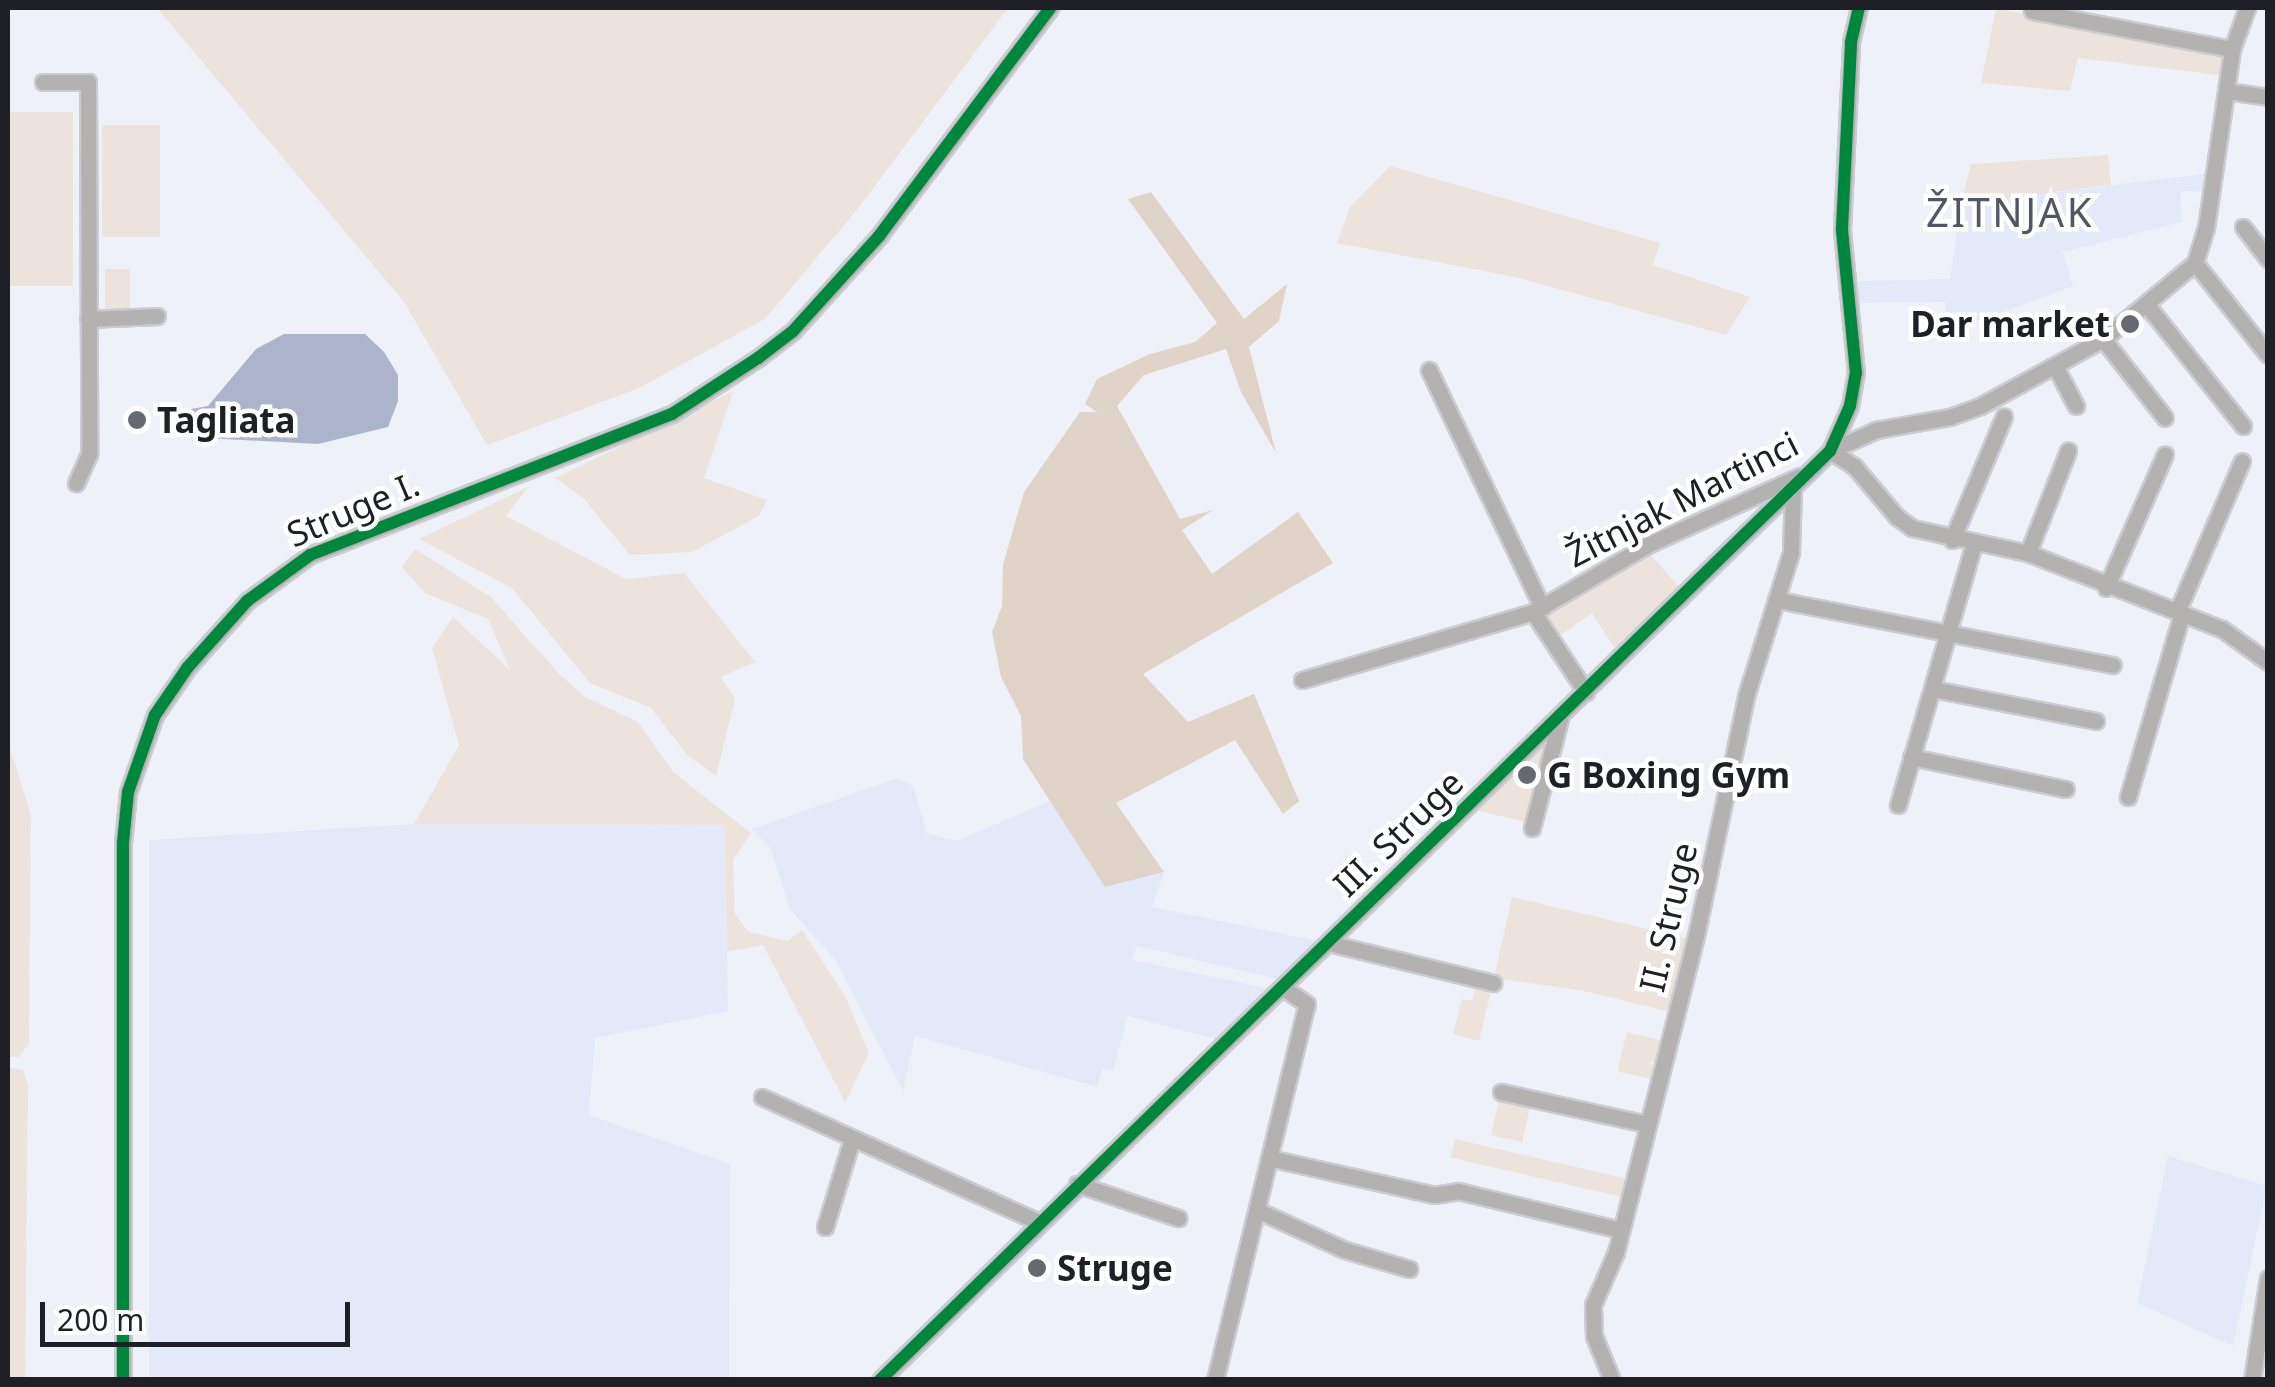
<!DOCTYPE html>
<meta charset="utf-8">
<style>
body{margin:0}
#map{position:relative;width:2275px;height:1387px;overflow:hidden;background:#eff1f8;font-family:"Noto Sans",sans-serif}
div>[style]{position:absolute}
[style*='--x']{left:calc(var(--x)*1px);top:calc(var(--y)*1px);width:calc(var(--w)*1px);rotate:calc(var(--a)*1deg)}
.built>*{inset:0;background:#e4e9f9}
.green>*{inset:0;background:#ece4dc;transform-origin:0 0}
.forest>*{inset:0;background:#e0d4c8}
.water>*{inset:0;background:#acb4cb}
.roads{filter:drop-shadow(2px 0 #caccd1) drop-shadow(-2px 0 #caccd1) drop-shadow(0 2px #caccd1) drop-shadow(0 -2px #caccd1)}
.minor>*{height:15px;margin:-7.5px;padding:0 7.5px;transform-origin:7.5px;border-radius:7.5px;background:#b3b2b1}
.cycleway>*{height:12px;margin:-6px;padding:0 6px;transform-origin:6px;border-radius:6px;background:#00873e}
.dots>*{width:28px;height:28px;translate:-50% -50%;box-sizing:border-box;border:5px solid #fff;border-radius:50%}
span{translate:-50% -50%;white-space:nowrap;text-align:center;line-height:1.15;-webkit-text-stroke:9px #fff;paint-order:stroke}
.poi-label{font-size:35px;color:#1e2026;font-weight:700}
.right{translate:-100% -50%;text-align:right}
.left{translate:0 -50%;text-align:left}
.street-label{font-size:35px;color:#1e2026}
.quarter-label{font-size:40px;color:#535765;letter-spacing:2.5px}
.frame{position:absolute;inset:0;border:10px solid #1e2026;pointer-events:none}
.scale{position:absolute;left:40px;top:1302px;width:310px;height:45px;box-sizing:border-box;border:5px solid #1e2026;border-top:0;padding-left:12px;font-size:30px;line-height:35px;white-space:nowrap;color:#1e2026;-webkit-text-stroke:8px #fff;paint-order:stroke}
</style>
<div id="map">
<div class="built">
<div style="clip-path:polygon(2212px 173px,2208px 192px,2180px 191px,2182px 222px,2063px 252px,2073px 286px,1943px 334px,1946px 302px,1855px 303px,1853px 281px,1950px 279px,1961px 204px)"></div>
<div style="clip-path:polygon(895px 779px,909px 783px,915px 791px,927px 834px,956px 841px,1052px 800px,1105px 887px,1164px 872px,1152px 907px,1319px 941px,1282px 980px,1137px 946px,1132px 960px,1271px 989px,1220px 1040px,1128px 1016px,1113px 1071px,1103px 1068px,1097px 1087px,915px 1036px,903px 1091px,836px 961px,790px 909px,770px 847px,752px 829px)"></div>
<div style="clip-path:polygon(414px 824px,725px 825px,728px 1011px,595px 1038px,589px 1115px,730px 1164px,729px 1379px,149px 1380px,149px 840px)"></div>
<div style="clip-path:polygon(2168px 1156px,2267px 1186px,2233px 1346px,2137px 1303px)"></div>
</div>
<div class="green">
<div style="clip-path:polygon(157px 8px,1008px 8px,856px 211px,765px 319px,639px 388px,487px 445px,404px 302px)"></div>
<div style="clip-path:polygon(1996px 8px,2224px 55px,2226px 76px,2078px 58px,2070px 91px,1981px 83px)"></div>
<div style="left:8px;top:112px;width:65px;height:174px"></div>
<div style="left:102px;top:125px;width:58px;height:112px"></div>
<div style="clip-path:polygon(2108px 155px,2111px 185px,1961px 204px,1971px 164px)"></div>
<div style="clip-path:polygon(1390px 166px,1660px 243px,1653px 265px,1750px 297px,1726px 335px,1515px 277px,1337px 243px,1350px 207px)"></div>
<div style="left:105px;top:269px;width:25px;height:46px"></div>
<div style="clip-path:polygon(733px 391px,704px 478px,767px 500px,759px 516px,692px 552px,630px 555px,584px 499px,555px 478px)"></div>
<div style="clip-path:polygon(528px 487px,506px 516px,626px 579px,684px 573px,755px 662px,721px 677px,735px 699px,716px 776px,687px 755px,651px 708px,590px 683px,512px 588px,419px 539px)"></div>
<div style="clip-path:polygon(415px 549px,491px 597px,559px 674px,585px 697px,638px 722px,673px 772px,751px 833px,733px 860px,735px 914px,749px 932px,788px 941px,802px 930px,845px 996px,869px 1053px,845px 1102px,763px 945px,727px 952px,724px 825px,414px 824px,459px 745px,432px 648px,453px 617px,510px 670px,488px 619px,425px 593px,402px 567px)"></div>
<div style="clip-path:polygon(1645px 549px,1683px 591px,1617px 652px,1592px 613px,1558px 637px,1543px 612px)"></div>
<div style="clip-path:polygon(1549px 736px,1531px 823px,1474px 810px)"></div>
<div style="clip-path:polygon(8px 742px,31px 815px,29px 1044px,19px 1057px,8px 1057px)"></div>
<div style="clip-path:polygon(1512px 897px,1690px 939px,1670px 1012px,1584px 991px,1494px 978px)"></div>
<div style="clip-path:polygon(1477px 982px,1492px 987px,1479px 1041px,1453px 1034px,1462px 999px,1472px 1001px)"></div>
<div style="clip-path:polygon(1627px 1032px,1664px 1041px,1657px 1063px,1650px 1062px,1655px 1068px,1654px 1080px,1617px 1071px)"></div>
<div style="clip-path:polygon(8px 1067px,23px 1070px,28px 1086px,25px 1379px,8px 1379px)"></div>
<div style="left:1500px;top:1096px;width:32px;height:40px;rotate:13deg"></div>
<div style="left:1455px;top:1139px;width:177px;height:19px;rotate:13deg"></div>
</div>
<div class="forest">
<div style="clip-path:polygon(1151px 192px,1244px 319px,1287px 284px,1279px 321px,1249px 347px,1276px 453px,1241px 392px,1226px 349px,1144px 375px,1117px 406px,1180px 519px,1213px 510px,1182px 530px,1212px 574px,1298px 512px,1333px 563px,1143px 674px,1188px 722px,1254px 694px,1299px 801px,1283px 814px,1235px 740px,1116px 803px,1164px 872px,1105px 887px,1023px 759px,1021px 716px,1001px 677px,992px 632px,1002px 606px,1003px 565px,1024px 492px,1080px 412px,1097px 412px,1085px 404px,1097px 379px,1150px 354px,1195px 342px,1217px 323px,1128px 199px)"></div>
</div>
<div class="water">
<div style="clip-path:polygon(284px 334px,365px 334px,384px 352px,398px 375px,398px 401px,388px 427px,318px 444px,187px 437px,191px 409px,208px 406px,256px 349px)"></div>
</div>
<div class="roads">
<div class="minor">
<div style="--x:2032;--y:11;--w:204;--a:10.8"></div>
<div style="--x:43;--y:82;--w:45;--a:0"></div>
<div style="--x:88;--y:82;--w:372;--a:89.8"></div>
<div style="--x:89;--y:454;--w:32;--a:114"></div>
<div style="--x:2227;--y:91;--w:41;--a:8.3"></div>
<div style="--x:2243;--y:227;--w:41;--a:52"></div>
<div style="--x:2195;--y:263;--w:117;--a:51.6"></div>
<div style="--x:2146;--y:304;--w:156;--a:51.5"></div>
<div style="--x:88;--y:319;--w:69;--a:-2.5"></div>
<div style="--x:2103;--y:339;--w:100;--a:51.9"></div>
<div style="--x:2055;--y:366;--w:45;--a:62.3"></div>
<div style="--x:1429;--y:370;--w:263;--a:64.5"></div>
<div style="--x:1830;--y:451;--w:51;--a:-24.5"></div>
<div style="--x:1876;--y:430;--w:75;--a:-10"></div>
<div style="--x:1950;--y:417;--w:32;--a:-20"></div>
<div style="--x:1980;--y:406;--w:140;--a:-28.6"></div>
<div style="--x:2103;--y:339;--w:119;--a:-39.6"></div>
<div style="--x:2195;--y:263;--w:37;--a:-73"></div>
<div style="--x:2206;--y:228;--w:181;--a:-81.7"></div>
<div style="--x:2232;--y:49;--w:44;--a:-69.9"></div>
<div style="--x:1830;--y:451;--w:28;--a:32"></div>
<div style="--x:1854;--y:466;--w:67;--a:49.9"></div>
<div style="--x:1897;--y:517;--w:19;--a:36"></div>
<div style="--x:1912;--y:528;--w:119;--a:12.2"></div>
<div style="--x:2028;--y:553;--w:208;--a:21.4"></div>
<div style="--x:2222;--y:629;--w:57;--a:35.7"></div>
<div style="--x:1952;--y:540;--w:134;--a:-67.2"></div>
<div style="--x:2028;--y:553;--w:110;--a:-68.6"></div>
<div style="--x:2106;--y:588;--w:146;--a:-66.2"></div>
<div style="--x:1778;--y:600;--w:341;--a:11"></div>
<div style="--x:1533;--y:612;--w:96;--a:56.5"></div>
<div style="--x:2177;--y:612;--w:164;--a:-66.7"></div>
<div style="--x:1302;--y:680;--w:241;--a:-16.4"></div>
<div style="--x:1533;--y:612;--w:132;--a:-30.4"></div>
<div style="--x:1647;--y:545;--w:168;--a:-24.3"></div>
<div style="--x:1933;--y:689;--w:166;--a:11.1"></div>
<div style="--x:1911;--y:757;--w:158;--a:11.7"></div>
<div style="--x:2128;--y:797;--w:192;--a:-73.6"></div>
<div style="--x:1898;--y:805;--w:272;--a:-73.8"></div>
<div style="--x:1532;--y:828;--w:113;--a:-75.6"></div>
<div style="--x:1329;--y:943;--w:169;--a:13.7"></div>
<div style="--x:1501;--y:1092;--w:148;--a:12.4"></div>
<div style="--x:762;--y:1097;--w:304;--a:24.3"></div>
<div style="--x:1269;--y:1158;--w:169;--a:12.6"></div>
<div style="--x:1434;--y:1195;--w:24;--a:-9"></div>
<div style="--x:1458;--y:1191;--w:167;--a:13.5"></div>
<div style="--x:1077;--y:1184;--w:107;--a:18.6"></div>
<div style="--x:1259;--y:1211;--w:94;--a:24.4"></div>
<div style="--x:1345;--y:1250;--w:67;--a:16.5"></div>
<div style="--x:825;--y:1227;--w:92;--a:-72.9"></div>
<div style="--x:123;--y:1380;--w:537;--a:-90"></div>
<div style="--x:123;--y:843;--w:51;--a:-84.4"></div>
<div style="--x:128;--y:792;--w:82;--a:-70.7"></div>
<div style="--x:155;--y:715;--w:58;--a:-55.5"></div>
<div style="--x:188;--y:667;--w:89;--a:-48.2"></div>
<div style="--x:247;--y:601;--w:78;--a:-36.1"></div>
<div style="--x:310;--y:555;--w:388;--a:-21.3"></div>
<div style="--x:672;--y:414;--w:103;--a:-33.1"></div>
<div style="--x:758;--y:358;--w:44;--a:-37.6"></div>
<div style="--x:793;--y:331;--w:128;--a:-47.8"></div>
<div style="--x:879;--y:236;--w:285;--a:-53.1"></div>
<div style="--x:880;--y:1380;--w:1329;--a:-44.36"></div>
<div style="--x:1830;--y:451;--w:49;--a:-66"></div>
<div style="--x:1850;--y:406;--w:34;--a:-80"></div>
<div style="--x:1856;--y:373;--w:145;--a:-95.6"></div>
<div style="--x:1842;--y:229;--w:187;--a:-87.2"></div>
<div style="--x:1851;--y:42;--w:35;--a:-77"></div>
<div style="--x:1215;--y:1380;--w:387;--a:-76.3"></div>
<div style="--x:1307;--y:1004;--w:30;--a:-146"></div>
<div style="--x:1612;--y:1380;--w:48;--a:-112.2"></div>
<div style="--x:1594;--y:1336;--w:31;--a:-92"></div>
<div style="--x:1593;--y:1305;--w:58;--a:-66.5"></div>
<div style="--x:1616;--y:1252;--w:326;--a:-75.8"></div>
<div style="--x:1696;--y:936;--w:245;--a:-78.2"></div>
<div style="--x:1746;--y:696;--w:151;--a:-72.6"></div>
<div style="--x:1791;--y:552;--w:62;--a:-88.2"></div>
<div style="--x:2252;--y:1380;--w:103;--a:-81.1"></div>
</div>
</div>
<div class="cycleway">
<div style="--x:123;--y:1380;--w:537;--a:-90"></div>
<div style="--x:123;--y:843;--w:51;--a:-84.4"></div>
<div style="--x:128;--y:792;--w:82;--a:-70.7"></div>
<div style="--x:155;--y:715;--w:58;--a:-55.5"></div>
<div style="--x:188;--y:667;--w:89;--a:-48.2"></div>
<div style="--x:247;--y:601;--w:78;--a:-36.1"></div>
<div style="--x:310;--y:555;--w:388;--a:-21.3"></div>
<div style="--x:672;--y:414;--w:103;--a:-33.1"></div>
<div style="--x:758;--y:358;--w:44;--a:-37.6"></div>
<div style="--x:793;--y:331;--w:128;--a:-47.8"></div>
<div style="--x:879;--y:236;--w:285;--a:-53.1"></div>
<div style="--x:880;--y:1380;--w:1329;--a:-44.36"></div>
<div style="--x:1830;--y:451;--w:49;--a:-66"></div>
<div style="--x:1850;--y:406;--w:34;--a:-80"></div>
<div style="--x:1856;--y:373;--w:145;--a:-95.6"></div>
<div style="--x:1842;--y:229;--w:187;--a:-87.2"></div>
<div style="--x:1851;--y:42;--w:35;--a:-77"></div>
</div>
<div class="dots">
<div style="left:2130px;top:324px;background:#676970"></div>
<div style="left:137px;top:420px;background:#676970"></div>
<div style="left:1527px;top:775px;background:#676970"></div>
<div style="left:1037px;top:1268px;background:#676970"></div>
</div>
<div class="poi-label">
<span class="right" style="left:2110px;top:324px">Dar market</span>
<span class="left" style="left:157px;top:420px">Tagliata</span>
<span class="left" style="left:1547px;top:775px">G Boxing Gym</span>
<span class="left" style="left:1057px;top:1268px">Struge</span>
</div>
<div class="street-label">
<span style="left:1682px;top:499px;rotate:-27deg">Žitnjak Martinci</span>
<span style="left:353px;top:509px;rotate:-23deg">Struge I.</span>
<span style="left:1398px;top:833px;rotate:-44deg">III. Struge</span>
<span style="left:1668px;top:917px;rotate:-77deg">II. Struge</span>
</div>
<div class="quarter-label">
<span style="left:2010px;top:212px">ŽITNJAK</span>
</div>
<div class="frame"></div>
<div class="scale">200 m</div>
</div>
